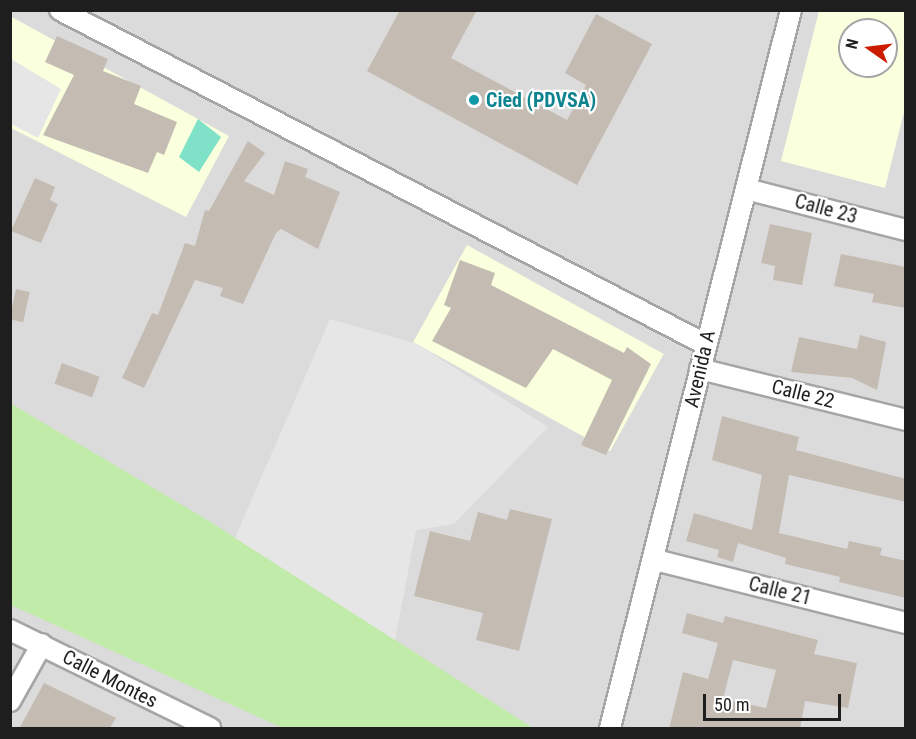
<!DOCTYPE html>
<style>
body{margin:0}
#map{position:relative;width:916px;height:739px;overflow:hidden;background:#efede4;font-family:"Roboto Condensed",sans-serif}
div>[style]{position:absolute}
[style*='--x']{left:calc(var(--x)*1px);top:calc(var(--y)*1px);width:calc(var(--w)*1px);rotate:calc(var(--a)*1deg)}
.residential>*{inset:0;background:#dcdbdb}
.education>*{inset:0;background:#faffdd;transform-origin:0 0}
.grass>*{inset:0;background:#c0eba8}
.pitch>*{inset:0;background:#7fe1c8}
.parking>*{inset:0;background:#e6e6e6}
.building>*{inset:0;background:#c4bcb3;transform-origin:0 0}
.roads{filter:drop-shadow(2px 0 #a5a5a5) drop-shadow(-2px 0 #a5a5a5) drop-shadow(0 2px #a5a5a5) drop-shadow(0 -2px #a5a5a5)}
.street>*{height:20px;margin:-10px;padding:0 10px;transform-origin:10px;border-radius:10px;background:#fff}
.dots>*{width:16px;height:16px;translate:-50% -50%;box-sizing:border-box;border:3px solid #fff;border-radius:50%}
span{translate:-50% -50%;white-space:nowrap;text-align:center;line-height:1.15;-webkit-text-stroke:4.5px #fff;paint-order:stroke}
.culture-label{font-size:20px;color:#0d838f;font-weight:700}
.left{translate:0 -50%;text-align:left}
.street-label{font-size:20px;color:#1e1e1e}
.frame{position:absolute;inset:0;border:12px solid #1e1e1e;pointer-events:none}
.north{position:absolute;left:838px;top:18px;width:60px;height:60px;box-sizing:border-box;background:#fff;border:2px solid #a5a5a5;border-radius:50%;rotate:284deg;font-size:16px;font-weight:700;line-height:24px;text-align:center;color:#1e1e1e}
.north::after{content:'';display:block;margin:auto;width:21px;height:27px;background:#cc1c00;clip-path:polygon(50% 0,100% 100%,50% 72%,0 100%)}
.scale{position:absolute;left:703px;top:694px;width:138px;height:27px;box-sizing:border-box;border:3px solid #1e1e1e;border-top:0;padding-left:8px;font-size:18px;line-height:21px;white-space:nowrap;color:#1e1e1e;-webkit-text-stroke:4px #fff;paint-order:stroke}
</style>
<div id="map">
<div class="residential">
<div style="clip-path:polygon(evenodd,11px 11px,905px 11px,905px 728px,11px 728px,11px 11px,850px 30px,886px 30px,886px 66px,850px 66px,850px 30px)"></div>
</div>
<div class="education">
<div style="clip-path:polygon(evenodd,819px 11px,905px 11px,905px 108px,885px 188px,781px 161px,819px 11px,850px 30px,886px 30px,886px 66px,850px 66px,850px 30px)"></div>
<div style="clip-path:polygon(10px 16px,229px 136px,186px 217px,11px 128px)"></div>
<div style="left:467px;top:245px;width:225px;height:111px;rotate:29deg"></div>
</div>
<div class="grass">
<div style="clip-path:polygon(10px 403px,209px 521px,533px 728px,283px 728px,11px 605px)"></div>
</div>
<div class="pitch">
<div style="clip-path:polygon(198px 119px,221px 137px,199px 172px,179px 157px)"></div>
</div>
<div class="parking">
<div style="clip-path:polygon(11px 59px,61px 89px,38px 138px,11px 124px)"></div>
<div style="clip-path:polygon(330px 319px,417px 344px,548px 427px,454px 524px,416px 530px,395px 640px,235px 538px)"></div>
</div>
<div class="building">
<div style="clip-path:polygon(400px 10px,477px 10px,451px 58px,567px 120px,586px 85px,565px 73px,596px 14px,652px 44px,577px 185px,367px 71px)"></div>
<div style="clip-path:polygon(57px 36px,108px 59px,103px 71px,141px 86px,134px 104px,177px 122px,164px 155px,157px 152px,148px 173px,43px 135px,74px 75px,45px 62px)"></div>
<div style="clip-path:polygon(248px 141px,265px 153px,244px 181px,274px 195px,285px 161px,308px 169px,305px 177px,340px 192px,318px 249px,281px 229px,276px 233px,243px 304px,220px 296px,223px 288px,195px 280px,144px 388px,122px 378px,152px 313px,158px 315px,185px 243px,195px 246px,205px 210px,209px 211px)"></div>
<div style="clip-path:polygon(35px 178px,55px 187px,50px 200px,58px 204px,41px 243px,11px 231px)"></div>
<div style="clip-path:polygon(770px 224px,812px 233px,802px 285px,773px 280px,775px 266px,761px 263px)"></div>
<div style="clip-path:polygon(841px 254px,906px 267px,906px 308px,872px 302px,874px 294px,834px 286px)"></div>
<div style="clip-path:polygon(460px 260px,495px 273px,491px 285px,624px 353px,627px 347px,651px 364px,606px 455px,581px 445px,612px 380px,553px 349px,526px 388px,432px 341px,451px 308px,444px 305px)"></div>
<div style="left:16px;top:289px;width:14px;height:31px;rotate:12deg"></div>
<div style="clip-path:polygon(860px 335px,886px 342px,877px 390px,852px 378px,791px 372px,799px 337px,857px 349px)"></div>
<div style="left:62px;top:363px;width:40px;height:22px;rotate:20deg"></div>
<div style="clip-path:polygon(722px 416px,799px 437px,796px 450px,906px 479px,906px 502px,789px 475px,779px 533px,847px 549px,849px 541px,882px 548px,880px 555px,906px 561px,906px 598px,839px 582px,840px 577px,785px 564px,786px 558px,738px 543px,733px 562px,717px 557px,719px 550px,686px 541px,694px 513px,752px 530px,762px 475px,712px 460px)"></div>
<div style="clip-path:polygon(510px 509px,552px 519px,519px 651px,476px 640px,483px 613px,414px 596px,430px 531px,470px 541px,478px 512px,507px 520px)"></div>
<div style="clip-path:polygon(evenodd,687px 613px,723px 623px,725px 616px,818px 640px,814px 654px,857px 663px,848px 708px,805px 701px,800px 729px,669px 729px,683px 672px,708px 679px,718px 643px,682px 633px,687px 613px,733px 660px,776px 670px,766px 708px,723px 699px,733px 660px)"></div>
<div style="clip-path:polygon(44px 683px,116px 718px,109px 729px,19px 729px)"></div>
</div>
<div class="roads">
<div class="street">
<div style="--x:60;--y:10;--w:726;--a:27.38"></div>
<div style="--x:746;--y:189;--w:165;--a:14.4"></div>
<div style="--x:700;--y:369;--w:212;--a:13.9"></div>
<div style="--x:655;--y:560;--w:259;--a:14.1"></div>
<div style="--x:10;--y:630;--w:223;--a:26.1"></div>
<div style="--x:10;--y:701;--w:65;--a:-60.7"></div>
<div style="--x:610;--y:728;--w:740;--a:-75.85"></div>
</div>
</div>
<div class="dots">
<div style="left:474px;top:100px;background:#0f9aa8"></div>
</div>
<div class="culture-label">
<span class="left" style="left:486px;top:100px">Cied (PDVSA)</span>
</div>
<div class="street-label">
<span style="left:826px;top:209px;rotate:15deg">Calle 23</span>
<span style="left:700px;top:369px;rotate:-77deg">Avenida A</span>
<span style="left:803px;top:394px;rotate:14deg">Calle 22</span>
<span style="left:780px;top:591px;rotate:14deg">Calle 21</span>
<span style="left:110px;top:679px;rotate:27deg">Calle Montes</span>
</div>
<div class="frame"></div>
<div class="north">N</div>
<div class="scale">50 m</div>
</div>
